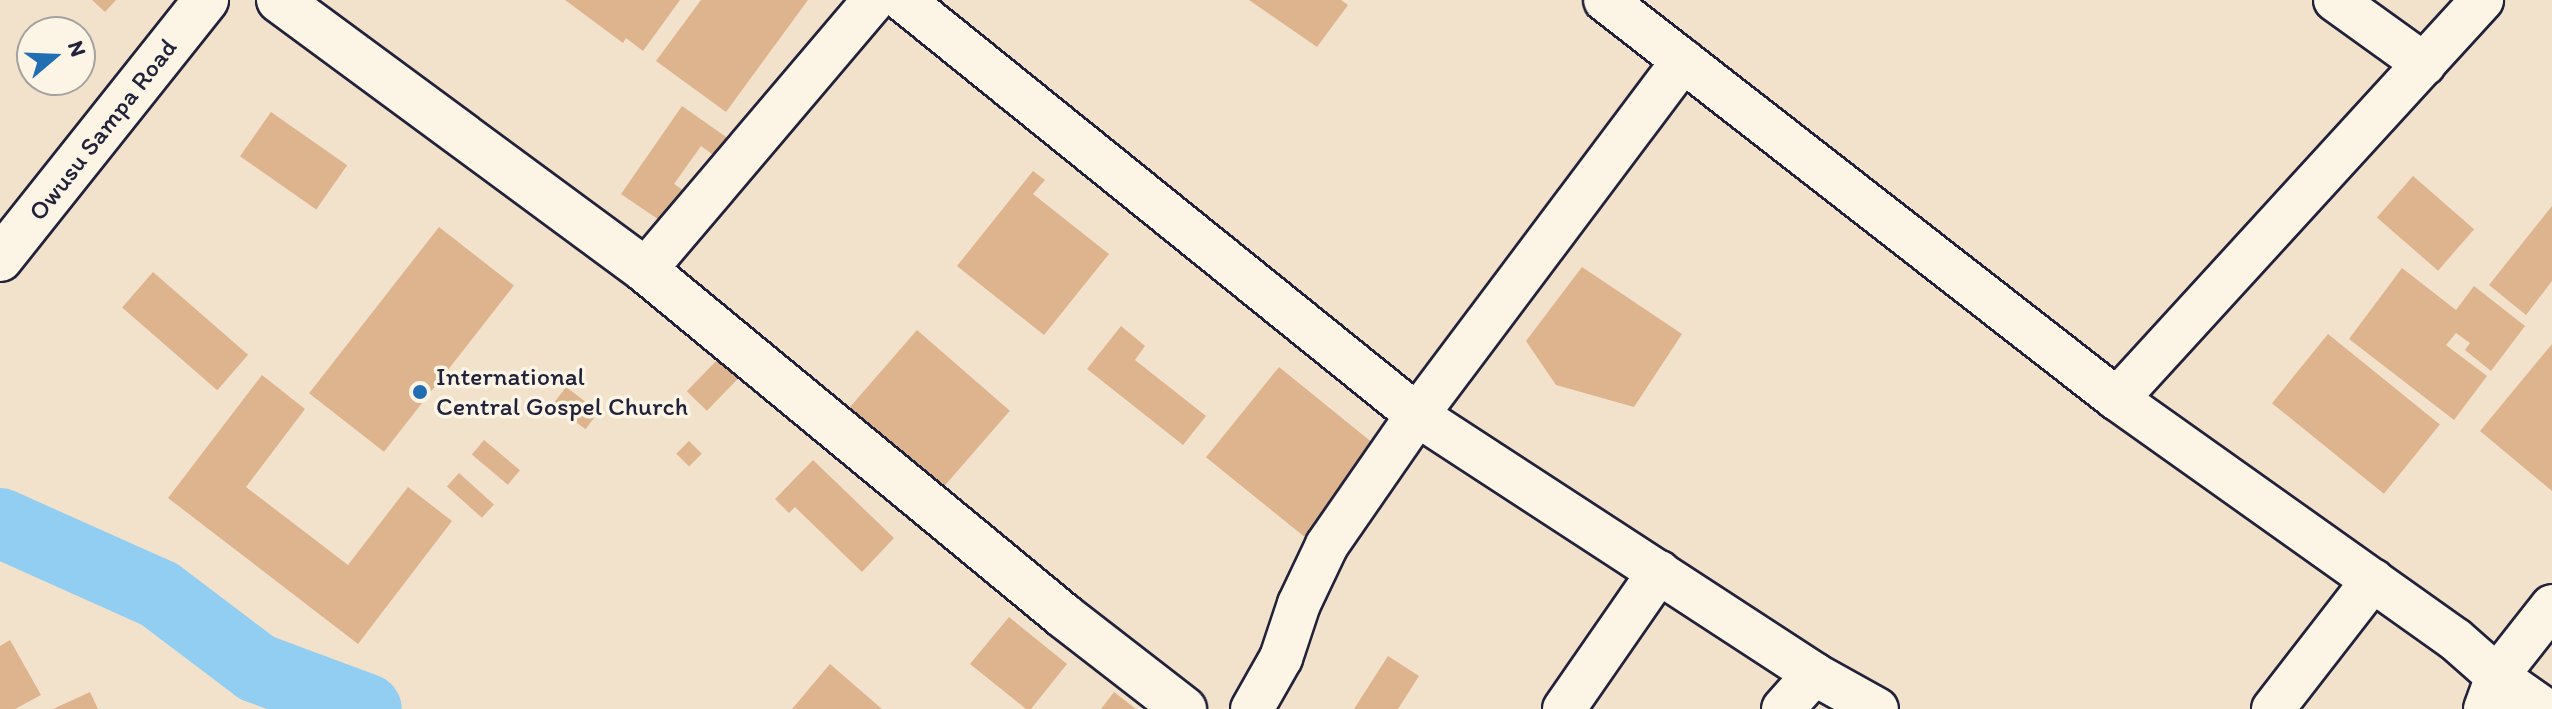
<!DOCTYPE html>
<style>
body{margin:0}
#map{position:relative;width:2552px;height:709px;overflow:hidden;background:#f3e2cb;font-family:Itim,sans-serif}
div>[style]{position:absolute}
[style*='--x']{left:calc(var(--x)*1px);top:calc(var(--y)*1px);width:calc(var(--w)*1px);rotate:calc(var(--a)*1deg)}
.river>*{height:70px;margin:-35px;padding:0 35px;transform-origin:35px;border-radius:35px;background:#92cef2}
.building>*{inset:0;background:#ddb48d;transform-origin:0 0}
.roads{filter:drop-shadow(2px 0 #22223b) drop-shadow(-2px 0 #22223b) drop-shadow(0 2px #22223b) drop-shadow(0 -2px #22223b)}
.street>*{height:42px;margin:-21px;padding:0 21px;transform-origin:21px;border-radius:21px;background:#fcf5e5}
.secondary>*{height:44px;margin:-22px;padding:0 22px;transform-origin:22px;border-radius:22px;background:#fcf5e5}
.primary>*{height:44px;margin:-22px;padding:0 22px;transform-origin:22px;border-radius:22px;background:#fcf5e5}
.dots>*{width:22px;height:22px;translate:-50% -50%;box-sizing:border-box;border:4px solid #fcf5e5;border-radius:50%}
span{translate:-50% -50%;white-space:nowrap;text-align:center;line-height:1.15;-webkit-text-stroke:7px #fcf5e5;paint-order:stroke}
.street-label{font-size:26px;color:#22223b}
.poi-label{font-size:26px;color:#22223b}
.left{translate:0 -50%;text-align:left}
.north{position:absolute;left:16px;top:16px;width:80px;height:80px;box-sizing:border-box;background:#fcf5e5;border:2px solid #a5a1a1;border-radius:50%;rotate:71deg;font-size:22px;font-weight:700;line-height:32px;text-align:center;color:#22223b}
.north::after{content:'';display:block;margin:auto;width:28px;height:36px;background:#1f6fb2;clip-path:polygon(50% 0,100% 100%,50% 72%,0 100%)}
</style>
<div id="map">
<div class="river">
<div style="--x:0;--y:523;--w:174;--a:24.1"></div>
<div style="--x:159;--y:594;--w:123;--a:37.1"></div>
<div style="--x:257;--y:668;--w:117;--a:20.4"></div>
</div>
<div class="building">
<div style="clip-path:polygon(92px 0,116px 0,105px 12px)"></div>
<div style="clip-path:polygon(565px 0,680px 0,643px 51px,626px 38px,623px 43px)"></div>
<div style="clip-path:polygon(701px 0,808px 0,726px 112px,656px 61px)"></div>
<div style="clip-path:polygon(1249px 0,1341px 0,1348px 5px,1317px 47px)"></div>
<div style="clip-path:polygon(682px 106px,729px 139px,716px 157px,701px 146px,674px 184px,690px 195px,668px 226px,621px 194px)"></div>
<div style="left:271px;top:112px;width:93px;height:54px;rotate:35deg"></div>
<div style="clip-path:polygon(1033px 171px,1045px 180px,1033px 194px,1109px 254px,1044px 335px,957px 266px)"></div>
<div style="left:2413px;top:176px;width:81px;height:55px;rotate:41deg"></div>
<div style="clip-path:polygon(2552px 206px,2552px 281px,2526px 315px,2489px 285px)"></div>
<div style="left:439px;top:227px;width:95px;height:211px;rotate:38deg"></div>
<div style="clip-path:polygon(1582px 267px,1682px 334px,1634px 407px,1556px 385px,1526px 341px)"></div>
<div style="clip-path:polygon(2402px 268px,2456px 310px,2474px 286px,2525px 326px,2491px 371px,2465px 350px,2470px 343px,2456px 333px,2446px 345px,2487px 376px,2454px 420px,2349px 339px)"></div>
<div style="left:153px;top:272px;width:126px;height:47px;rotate:41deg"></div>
<div style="clip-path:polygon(1121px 326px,1145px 346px,1135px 360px,1206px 416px,1183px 445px,1087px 369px)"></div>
<div style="left:917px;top:330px;width:123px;height:104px;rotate:41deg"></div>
<div style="left:2328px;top:334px;width:144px;height:89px;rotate:39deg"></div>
<div style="clip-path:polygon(2552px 344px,2552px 491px,2480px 431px)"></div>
<div style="left:718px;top:359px;width:28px;height:45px;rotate:44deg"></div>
<div style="left:1279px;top:367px;width:139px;height:116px;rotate:39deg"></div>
<div style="clip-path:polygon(262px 375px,305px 409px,246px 487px,348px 565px,408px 487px,452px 521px,358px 644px,168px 498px)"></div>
<div style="left:566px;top:387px;width:41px;height:22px;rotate:37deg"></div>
<div style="left:484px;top:440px;width:47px;height:19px;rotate:40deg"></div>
<div style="left:689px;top:441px;width:18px;height:18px;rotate:45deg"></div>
<div style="clip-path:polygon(813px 460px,894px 538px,862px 572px,795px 507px,789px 513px,775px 499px)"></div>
<div style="left:459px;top:473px;width:47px;height:18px;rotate:42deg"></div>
<div style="clip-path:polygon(1009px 617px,1067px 664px,1031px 709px,1026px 709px,970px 664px)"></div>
<div style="clip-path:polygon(10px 640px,41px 695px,15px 709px,0 709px,0 646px)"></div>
<div style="clip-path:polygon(1388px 656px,1419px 676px,1398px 709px,1354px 709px)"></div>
<div style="clip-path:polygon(830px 664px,882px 709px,792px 709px)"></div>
<div style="clip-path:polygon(90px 692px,98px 709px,53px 709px)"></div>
<div style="clip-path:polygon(1114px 692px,1136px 709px,1101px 709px)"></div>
</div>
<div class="roads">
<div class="street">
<div style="--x:903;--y:0;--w:661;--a:38.92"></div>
<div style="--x:1417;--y:415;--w:474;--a:33.1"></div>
<div style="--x:1814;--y:674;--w:72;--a:29.1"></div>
<div style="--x:1605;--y:0;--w:649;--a:37.93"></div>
<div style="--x:2117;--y:399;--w:415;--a:35.4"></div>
<div style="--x:2455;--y:639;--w:56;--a:41.4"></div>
<div style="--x:2497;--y:676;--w:57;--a:35.1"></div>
<div style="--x:2335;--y:0;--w:110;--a:35.7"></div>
<div style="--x:645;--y:270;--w:354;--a:-49.7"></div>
<div style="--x:2117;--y:399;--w:541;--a:-47.55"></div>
<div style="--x:1252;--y:709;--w:59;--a:-60.4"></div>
<div style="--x:1281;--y:658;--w:57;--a:-71.6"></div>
<div style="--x:1299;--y:604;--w:65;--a:-64.6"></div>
<div style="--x:1327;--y:545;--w:158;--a:-55.3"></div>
<div style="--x:1417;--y:415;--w:443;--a:-53.1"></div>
<div style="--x:1564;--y:709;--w:167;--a:-55.3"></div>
<div style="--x:1783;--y:709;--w:47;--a:-48.5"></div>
<div style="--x:2273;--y:709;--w:163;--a:-52.2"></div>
<div style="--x:2485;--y:709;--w:35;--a:-70"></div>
<div style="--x:2497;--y:676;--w:89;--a:-51.8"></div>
</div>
<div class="secondary">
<div style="--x:279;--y:0;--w:455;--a:36.4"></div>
<div style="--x:645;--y:270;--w:543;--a:39.55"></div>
<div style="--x:1064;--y:616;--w:152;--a:37.8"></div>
</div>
<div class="primary">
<div style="--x:0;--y:259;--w:331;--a:-51.5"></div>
</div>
</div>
<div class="dots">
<div style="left:420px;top:392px;background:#1f6fb2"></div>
</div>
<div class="street-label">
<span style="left:103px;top:130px;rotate:-52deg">Owusu Sampa Road</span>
</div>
<div class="poi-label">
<span class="left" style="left:436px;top:392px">International<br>Central Gospel Church</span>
</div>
<div class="north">N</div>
</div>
